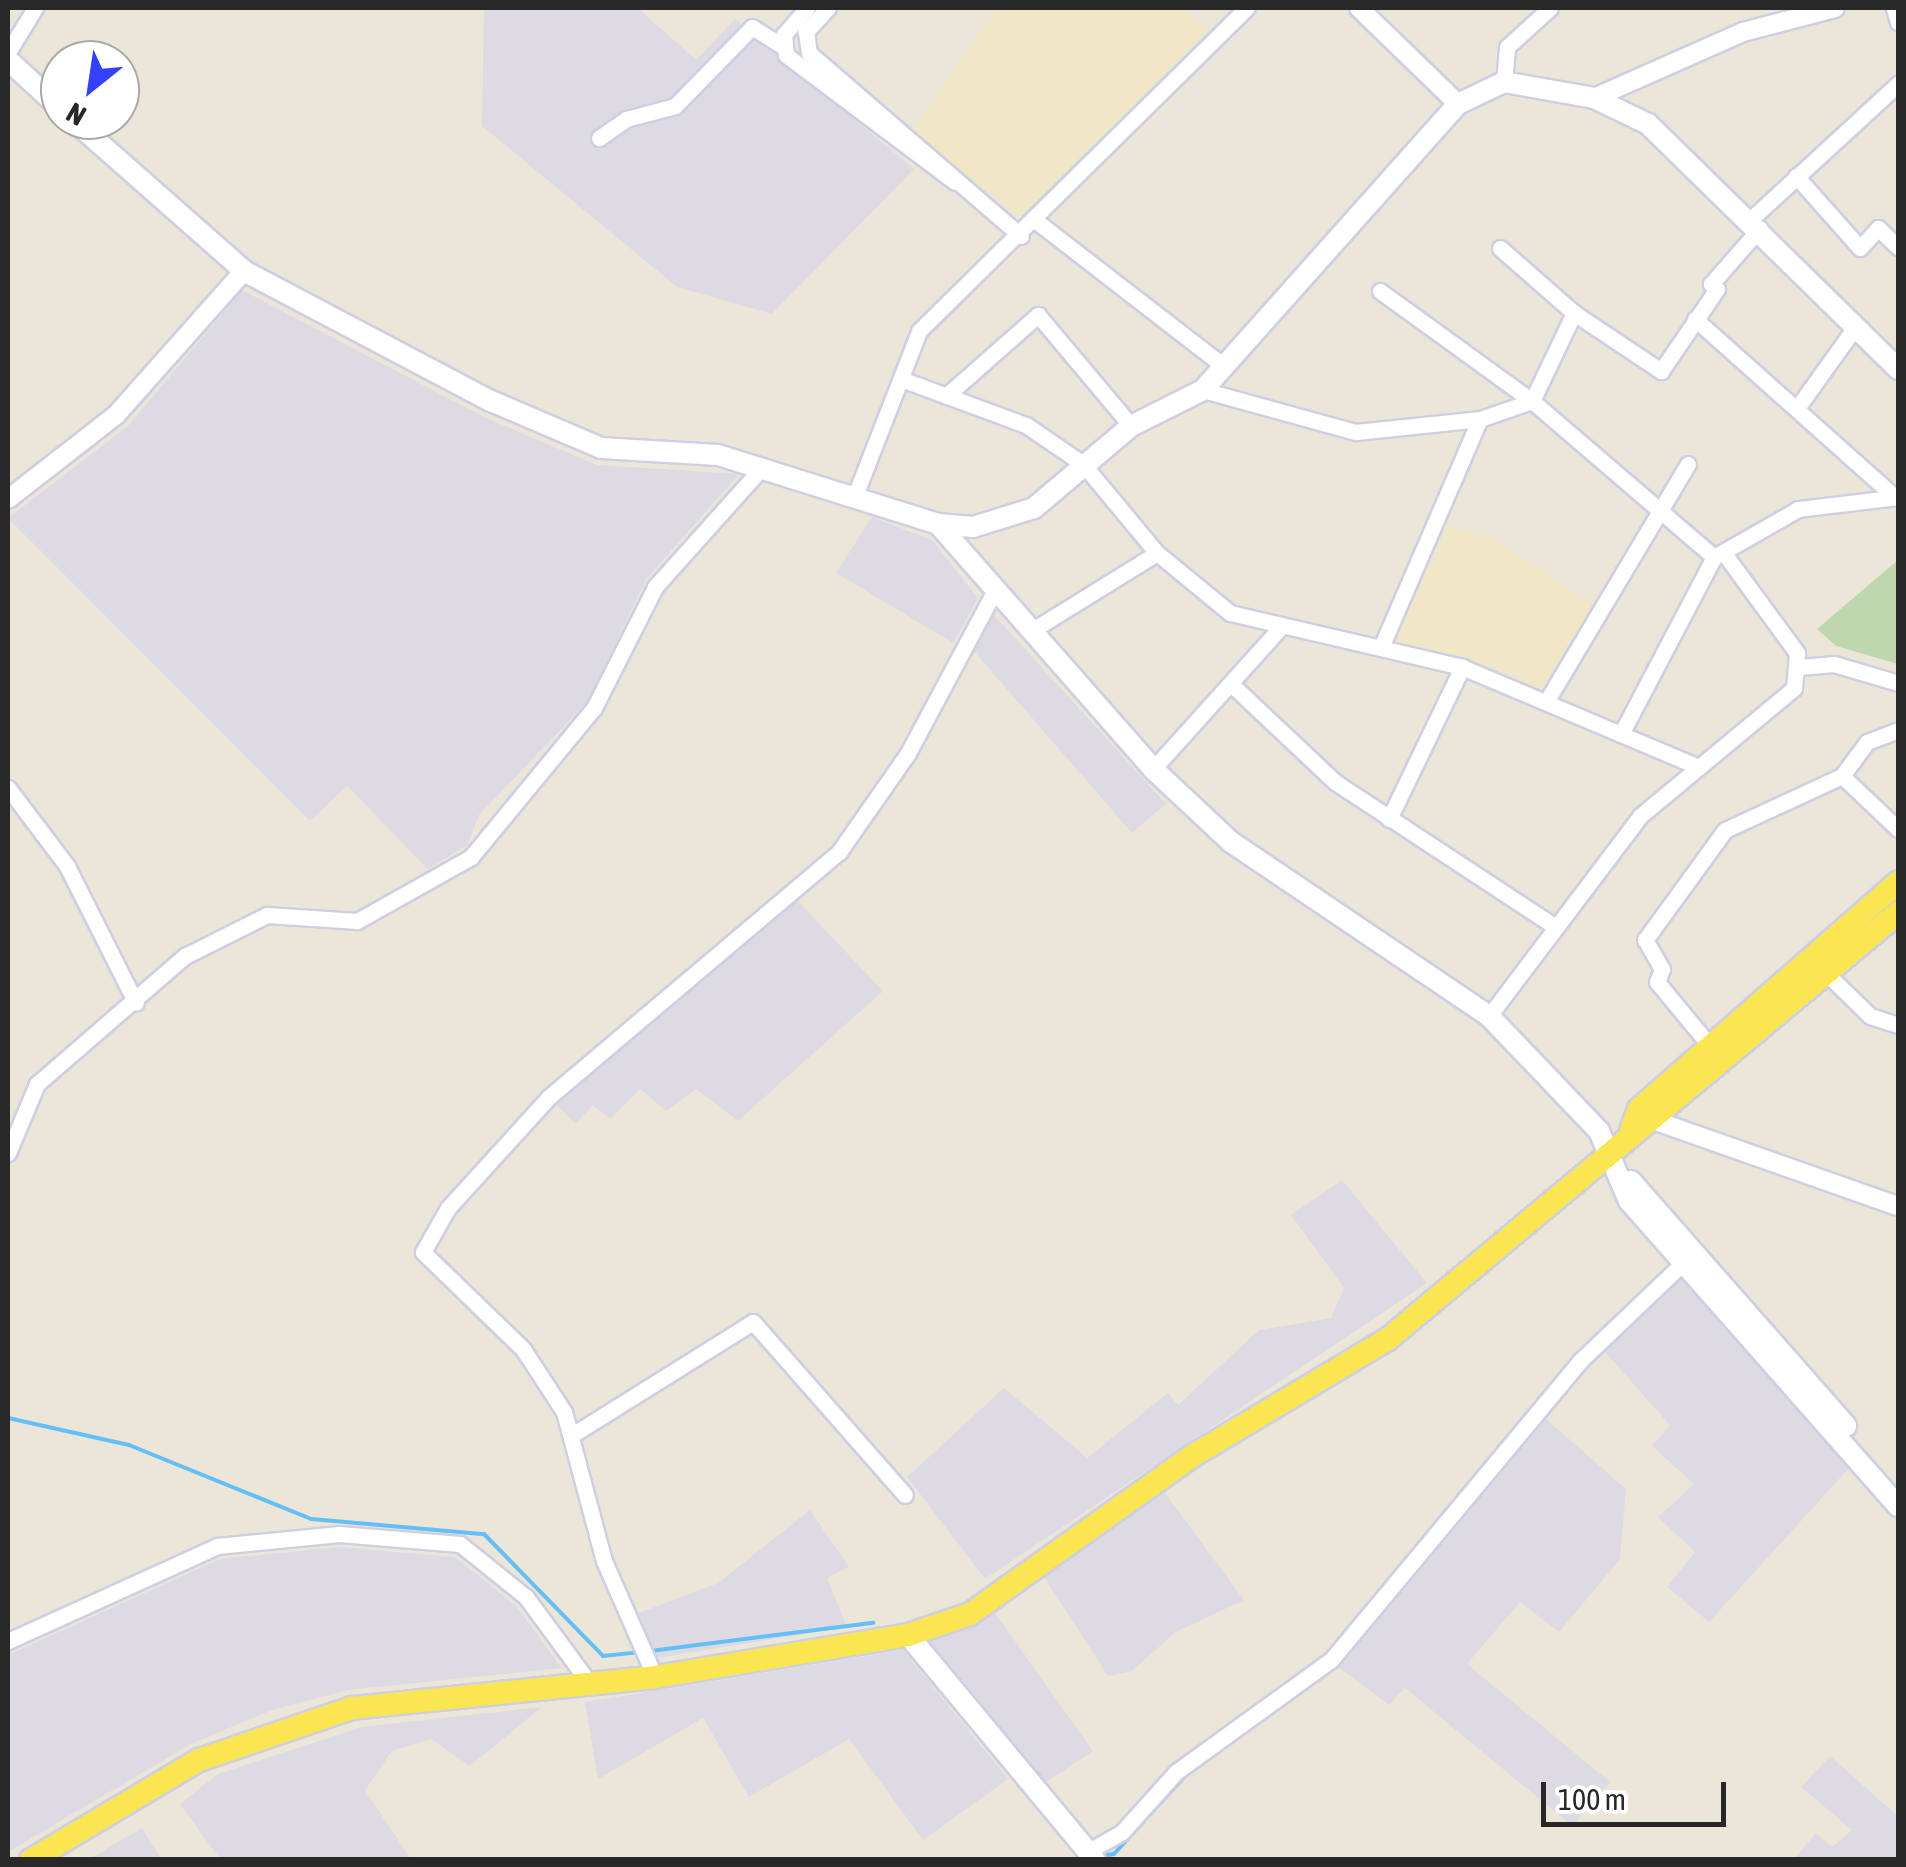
<!DOCTYPE html>
<style>
body{margin:0}
#map{position:relative;width:1906px;height:1867px;overflow:hidden;background:#ece6d9;font-family:"Asap Condensed",sans-serif}
div>[style]{position:absolute}
[style*='--x']{left:calc(var(--x)*1px);top:calc(var(--y)*1px);width:calc(var(--w)*1px);rotate:calc(var(--a)*1deg)}
.industrial>*{inset:0;background:#dedae4}
.education>*{inset:0;background:#efe7c6}
.cemetery>*{inset:0;background:#bed7af}
.stream>*{height:4px;margin:-2px;padding:0 2px;transform-origin:2px;border-radius:2px;background:#63bff6}
.roads{filter:drop-shadow(2px 0 #cecfe3) drop-shadow(-2px 0 #cecfe3) drop-shadow(0 2px #cecfe3) drop-shadow(0 -2px #cecfe3)}
.minor>*{height:15px;margin:-7.5px;padding:0 7.5px;transform-origin:7.5px;border-radius:7.5px;background:#fff}
.tertiary>*{height:18px;margin:-9px;padding:0 9px;transform-origin:9px;border-radius:9px;background:#fff}
.secondary>*{height:20px;margin:-10px;padding:0 10px;transform-origin:10px;border-radius:10px;background:#fff}
.primary>*{height:22px;margin:-11px;padding:0 11px;transform-origin:11px;border-radius:11px;background:#fae650}
span{translate:-50% -50%;white-space:nowrap;text-align:center;line-height:1.15;-webkit-text-stroke:9px #fff;paint-order:stroke}
.frame{position:absolute;inset:0;border:10px solid #282828;pointer-events:none}
.north{position:absolute;left:40px;top:40px;width:100px;height:100px;box-sizing:border-box;background:#fff;border:2px solid #a9a9a9;border-radius:50%;rotate:210deg;font-size:28px;font-weight:700;line-height:40px;text-align:center;color:#282828}
.north::after{content:'';display:block;margin:auto;width:35px;height:45px;background:#3341ff;clip-path:polygon(50% 0,100% 100%,50% 72%,0 100%)}
.scale{position:absolute;left:1541px;top:1782px;width:185px;height:45px;box-sizing:border-box;border:5px solid #282828;border-top:0;padding-left:12px;font-size:30px;line-height:35px;white-space:nowrap;color:#282828;-webkit-text-stroke:8px #fff;paint-order:stroke}
</style>
<div id="map">
<div class="industrial">
<div style="clip-path:polygon(484px 8px,638px 8px,696px 60px,735px 19px,914px 169px,772px 314px,677px 287px,482px 126px)"></div>
<div style="clip-path:polygon(242px 290px,484px 417px,597px 465px,739px 474px,647px 578px,587px 702px,479px 815px,467px 845px,428px 869px,347px 786px,310px 821px,8px 518px,128px 426px)"></div>
<div style="clip-path:polygon(872px 517px,932px 540px,978px 598px,953px 643px,836px 573px)"></div>
<div style="clip-path:polygon(994px 615px,1166px 804px,1132px 833px,972px 649px)"></div>
<div style="clip-path:polygon(796px 899px,883px 991px,738px 1121px,696px 1089px,666px 1111px,640px 1089px,610px 1119px,593px 1105px,575px 1124px,556px 1104px)"></div>
<div style="clip-path:polygon(1342px 1180px,1427px 1283px,985px 1579px,907px 1477px,1004px 1388px,1087px 1458px,1168px 1393px,1178px 1405px,1259px 1330px,1331px 1318px,1344px 1288px,1291px 1215px)"></div>
<div style="clip-path:polygon(1680px 1277px,1850px 1467px,1709px 1622px,1667px 1587px,1695px 1552px,1658px 1517px,1694px 1484px,1652px 1446px,1670px 1425px,1604px 1351px)"></div>
<div style="clip-path:polygon(1545px 1418px,1626px 1489px,1620px 1559px,1559px 1632px,1520px 1602px,1467px 1664px,1610px 1782px,1572px 1826px,1405px 1688px,1389px 1705px,1337px 1666px)"></div>
<div style="clip-path:polygon(1162px 1489px,1244px 1600px,1176px 1632px,1132px 1671px,1108px 1676px,1042px 1574px)"></div>
<div style="clip-path:polygon(810px 1510px,849px 1567px,827px 1578px,847px 1627px,657px 1658px,639px 1613px,718px 1583px)"></div>
<div style="clip-path:polygon(339px 1547px,455px 1557px,516px 1606px,562px 1668px,348px 1690px,272px 1710px,191px 1744px,8px 1852px,8px 1655px,220px 1559px)"></div>
<div style="clip-path:polygon(993px 1610px,1093px 1751px,1037px 1788px,925px 1640px)"></div>
<div style="clip-path:polygon(903px 1650px,1008px 1779px,923px 1840px,849px 1739px,749px 1797px,703px 1718px,598px 1779px,585px 1702px)"></div>
<div style="clip-path:polygon(542px 1707px,470px 1766px,431px 1739px,392px 1751px,365px 1790px,411px 1859px,220px 1859px,180px 1804px,218px 1774px,362px 1727px)"></div>
<div style="clip-path:polygon(1830px 1756px,1898px 1816px,1898px 1859px,1794px 1859px,1816px 1833px,1832px 1847px,1852px 1830px,1801px 1787px)"></div>
<div style="clip-path:polygon(142px 1828px,161px 1859px,89px 1859px)"></div>
</div>
<div class="education">
<div style="clip-path:polygon(998px 8px,1183px 8px,1208px 30px,1021px 218px,911px 132px)"></div>
<div style="clip-path:polygon(1447px 526px,1492px 537px,1595px 606px,1546px 683px,1535px 688px,1508px 671px,1394px 643px)"></div>
</div>
<div class="cemetery">
<div style="clip-path:polygon(1898px 560px,1898px 664px,1836px 646px,1817px 629px)"></div>
</div>
<div class="stream">
<div style="--x:8;--y:1418;--w:124;--a:12.6"></div>
<div style="--x:129;--y:1445;--w:196;--a:22.1"></div>
<div style="--x:311;--y:1519;--w:174;--a:5"></div>
<div style="--x:484;--y:1534;--w:170;--a:45.7"></div>
<div style="--x:603;--y:1656;--w:37;--a:-6"></div>
<div style="--x:650;--y:1651;--w:225;--a:-7.2"></div>
<div style="--x:1101;--y:1856;--w:13;--a:-9"></div>
<div style="--x:1114;--y:1854;--w:107;--a:-47.7"></div>
</div>
<div class="roads">
<div class="minor">
<div style="--x:807;--y:8;--w:35;--a:131"></div>
<div style="--x:784;--y:34;--w:21;--a:85"></div>
<div style="--x:786;--y:55;--w:211;--a:36.9"></div>
<div style="--x:828;--y:8;--w:33;--a:133"></div>
<div style="--x:806;--y:32;--w:21;--a:82"></div>
<div style="--x:809;--y:53;--w:280;--a:40.8"></div>
<div style="--x:1894;--y:8;--w:15;--a:74"></div>
<div style="--x:8;--y:52;--w:52;--a:-58.5"></div>
<div style="--x:1504;--y:82;--w:35;--a:-85"></div>
<div style="--x:1507;--y:47;--w:58;--a:-42.2"></div>
<div style="--x:599;--y:138;--w:33;--a:-35"></div>
<div style="--x:626;--y:119;--w:51;--a:-14.9"></div>
<div style="--x:675;--y:106;--w:110;--a:-45.7"></div>
<div style="--x:752;--y:27;--w:34;--a:32"></div>
<div style="--x:1796;--y:176;--w:96;--a:48.4"></div>
<div style="--x:1860;--y:248;--w:27;--a:-48"></div>
<div style="--x:1878;--y:228;--w:28;--a:44"></div>
<div style="--x:1751;--y:219;--w:200;--a:-42.6"></div>
<div style="--x:1036;--y:221;--w:239;--a:37.7"></div>
<div style="--x:1500;--y:248;--w:98;--a:41.3"></div>
<div style="--x:1380;--y:291;--w:188;--a:35.9"></div>
<div style="--x:1532;--y:401;--w:98;--a:-64.5"></div>
<div style="--x:1574;--y:313;--w:105;--a:33.7"></div>
<div style="--x:1661;--y:371;--w:99;--a:-55.7"></div>
<div style="--x:1717;--y:289;--w:8;--a:-140"></div>
<div style="--x:1711;--y:284;--w:74;--a:-48.8"></div>
<div style="--x:1695;--y:319;--w:269;--a:41.7"></div>
<div style="--x:901;--y:379;--w:133;--a:20.2"></div>
<div style="--x:1026;--y:425;--w:69;--a:34.4"></div>
<div style="--x:1083;--y:464;--w:116;--a:50.3"></div>
<div style="--x:1157;--y:553;--w:94;--a:39.4"></div>
<div style="--x:1230;--y:613;--w:238;--a:13.1"></div>
<div style="--x:1462;--y:667;--w:257;--a:22.9"></div>
<div style="--x:1203;--y:390;--w:159;--a:15.4"></div>
<div style="--x:1356;--y:432;--w:125;--a:-6"></div>
<div style="--x:1480;--y:419;--w:55;--a:-19.1"></div>
<div style="--x:1532;--y:401;--w:240;--a:40.6"></div>
<div style="--x:1714;--y:557;--w:97;--a:-29.7"></div>
<div style="--x:1798;--y:509;--w:101;--a:-6.8"></div>
<div style="--x:946;--y:396;--w:123;--a:-41.4"></div>
<div style="--x:1038;--y:315;--w:145;--a:50"></div>
<div style="--x:1797;--y:408;--w:101;--a:-54.3"></div>
<div style="--x:856;--y:493;--w:174;--a:-68.7"></div>
<div style="--x:919;--y:331;--w:460;--a:-44.6"></div>
<div style="--x:1031;--y:631;--w:148;--a:-31.8"></div>
<div style="--x:1382;--y:645;--w:246;--a:-66.6"></div>
<div style="--x:1800;--y:667;--w:34;--a:-5"></div>
<div style="--x:1834;--y:664;--w:67;--a:16.5"></div>
<div style="--x:1231;--y:684;--w:143;--a:43.3"></div>
<div style="--x:1335;--y:782;--w:264;--a:33.3"></div>
<div style="--x:1546;--y:702;--w:277;--a:-59.2"></div>
<div style="--x:1621;--y:734;--w:200;--a:-62.3"></div>
<div style="--x:1153;--y:769;--w:190;--a:-48"></div>
<div style="--x:1842;--y:776;--w:77;--a:43.4"></div>
<div style="--x:8;--y:788;--w:98;--a:52.9"></div>
<div style="--x:67;--y:866;--w:153;--a:63.3"></div>
<div style="--x:1389;--y:819;--w:169;--a:-64.3"></div>
<div style="--x:1827;--y:974;--w:60;--a:44.3"></div>
<div style="--x:1870;--y:1016;--w:29;--a:18"></div>
<div style="--x:1489;--y:1016;--w:251;--a:-52.9"></div>
<div style="--x:1640;--y:816;--w:200;--a:-39.7"></div>
<div style="--x:1794;--y:688;--w:35;--a:-85"></div>
<div style="--x:1797;--y:653;--w:125;--a:-126.2"></div>
<div style="--x:1710;--y:1046;--w:83;--a:-129.6"></div>
<div style="--x:1657;--y:982;--w:14;--a:-69"></div>
<div style="--x:1662;--y:969;--w:34;--a:-120"></div>
<div style="--x:1645;--y:940;--w:136;--a:-54"></div>
<div style="--x:1725;--y:830;--w:129;--a:-24.8"></div>
<div style="--x:1842;--y:776;--w:42;--a:-53.7"></div>
<div style="--x:1867;--y:742;--w:33;--a:-21"></div>
<div style="--x:8;--y:1153;--w:75;--a:-67.2"></div>
<div style="--x:37;--y:1084;--w:196;--a:-40.9"></div>
<div style="--x:185;--y:956;--w:92;--a:-26.6"></div>
<div style="--x:267;--y:915;--w:90;--a:3.8"></div>
<div style="--x:357;--y:921;--w:131;--a:-29.3"></div>
<div style="--x:471;--y:857;--w:193;--a:-50.5"></div>
<div style="--x:594;--y:708;--w:136;--a:-63.2"></div>
<div style="--x:655;--y:587;--w:162;--a:-48.2"></div>
<div style="--x:572;--y:1435;--w:213;--a:-32"></div>
<div style="--x:753;--y:1322;--w:230;--a:48.7"></div>
<div style="--x:8;--y:1641;--w:230;--a:-24.4"></div>
<div style="--x:217;--y:1546;--w:123;--a:-5.6"></div>
<div style="--x:339;--y:1534;--w:121;--a:4.7"></div>
<div style="--x:460;--y:1544;--w:85;--a:38.8"></div>
<div style="--x:526;--y:1597;--w:108;--a:53.7"></div>
<div style="--x:655;--y:1677;--w:127;--a:-113.7"></div>
<div style="--x:604;--y:1561;--w:154;--a:-105"></div>
<div style="--x:564;--y:1412;--w:75;--a:-123.1"></div>
<div style="--x:523;--y:1349;--w:139;--a:-135.9"></div>
<div style="--x:423;--y:1252;--w:51;--a:-60.4"></div>
<div style="--x:448;--y:1208;--w:150;--a:-47.7"></div>
<div style="--x:549;--y:1097;--w:380;--a:-40.2"></div>
<div style="--x:839;--y:852;--w:121;--a:-55.1"></div>
<div style="--x:908;--y:753;--w:185;--a:-61.9"></div>
<div style="--x:1087;--y:1852;--w:40;--a:-29.7"></div>
<div style="--x:1122;--y:1832;--w:81;--a:-48"></div>
<div style="--x:1176;--y:1772;--w:191;--a:-35.9"></div>
<div style="--x:1331;--y:1660;--w:389;--a:-50.2"></div>
<div style="--x:1580;--y:1361;--w:142;--a:-43.6"></div>
</div>
<div class="tertiary">
<div style="--x:1359;--y:8;--w:138;--a:44.1"></div>
<div style="--x:1594;--y:98;--w:163;--a:-23.9"></div>
<div style="--x:1743;--y:32;--w:95;--a:-14.6"></div>
<div style="--x:8;--y:499;--w:137;--a:-37.9"></div>
<div style="--x:116;--y:415;--w:193;--a:-48.4"></div>
<div style="--x:1656;--y:1121;--w:256;--a:19.4"></div>
</div>
<div class="secondary">
<div style="--x:8;--y:60;--w:71;--a:42.7"></div>
<div style="--x:73;--y:120;--w:228;--a:41.4"></div>
<div style="--x:244;--y:271;--w:279;--a:27.8"></div>
<div style="--x:491;--y:401;--w:120;--a:23.1"></div>
<div style="--x:601;--y:448;--w:117;--a:3.4"></div>
<div style="--x:718;--y:455;--w:231;--a:17.4"></div>
<div style="--x:938;--y:524;--w:326;--a:48.7"></div>
<div style="--x:1153;--y:769;--w:107;--a:43.1"></div>
<div style="--x:1231;--y:842;--w:311;--a:34"></div>
<div style="--x:1489;--y:1016;--w:159;--a:46.3"></div>
<div style="--x:1599;--y:1131;--w:76;--a:66.8"></div>
<div style="--x:1629;--y:1201;--w:407;--a:48.6"></div>
<div style="--x:938;--y:524;--w:35;--a:5"></div>
<div style="--x:973;--y:527;--w:64;--a:-17.3"></div>
<div style="--x:1034;--y:508;--w:127;--a:-40.2"></div>
<div style="--x:1131;--y:426;--w:80;--a:-26.6"></div>
<div style="--x:1203;--y:390;--w:383;--a:-48.3"></div>
<div style="--x:1458;--y:104;--w:51;--a:-25.6"></div>
<div style="--x:1504;--y:82;--w:91;--a:10.1"></div>
<div style="--x:1594;--y:98;--w:60;--a:25.7"></div>
<div style="--x:1648;--y:124;--w:350;--a:44.4"></div>
<div style="--x:1631;--y:1181;--w:326;--a:48.7"></div>
<div style="--x:908;--y:1635;--w:293;--a:50.3"></div>
</div>
<div class="primary">
<div style="--x:1631;--y:1130;--w:22;--a:-69"></div>
<div style="--x:1639;--y:1109;--w:344;--a:-41.2"></div>
<div style="--x:31;--y:1860;--w:196;--a:-30.8"></div>
<div style="--x:199;--y:1760;--w:162;--a:-18.8"></div>
<div style="--x:352;--y:1708;--w:305;--a:-5.8"></div>
<div style="--x:655;--y:1677;--w:256;--a:-9.4"></div>
<div style="--x:908;--y:1635;--w:65;--a:-18.7"></div>
<div style="--x:970;--y:1614;--w:275;--a:-35.4"></div>
<div style="--x:1194;--y:1455;--w:226;--a:-30.9"></div>
<div style="--x:1388;--y:1339;--w:665;--a:-39.87"></div>
</div>
</div>
<div class="frame"></div>
<div class="north">N</div>
<div class="scale">100 m</div>
</div>
